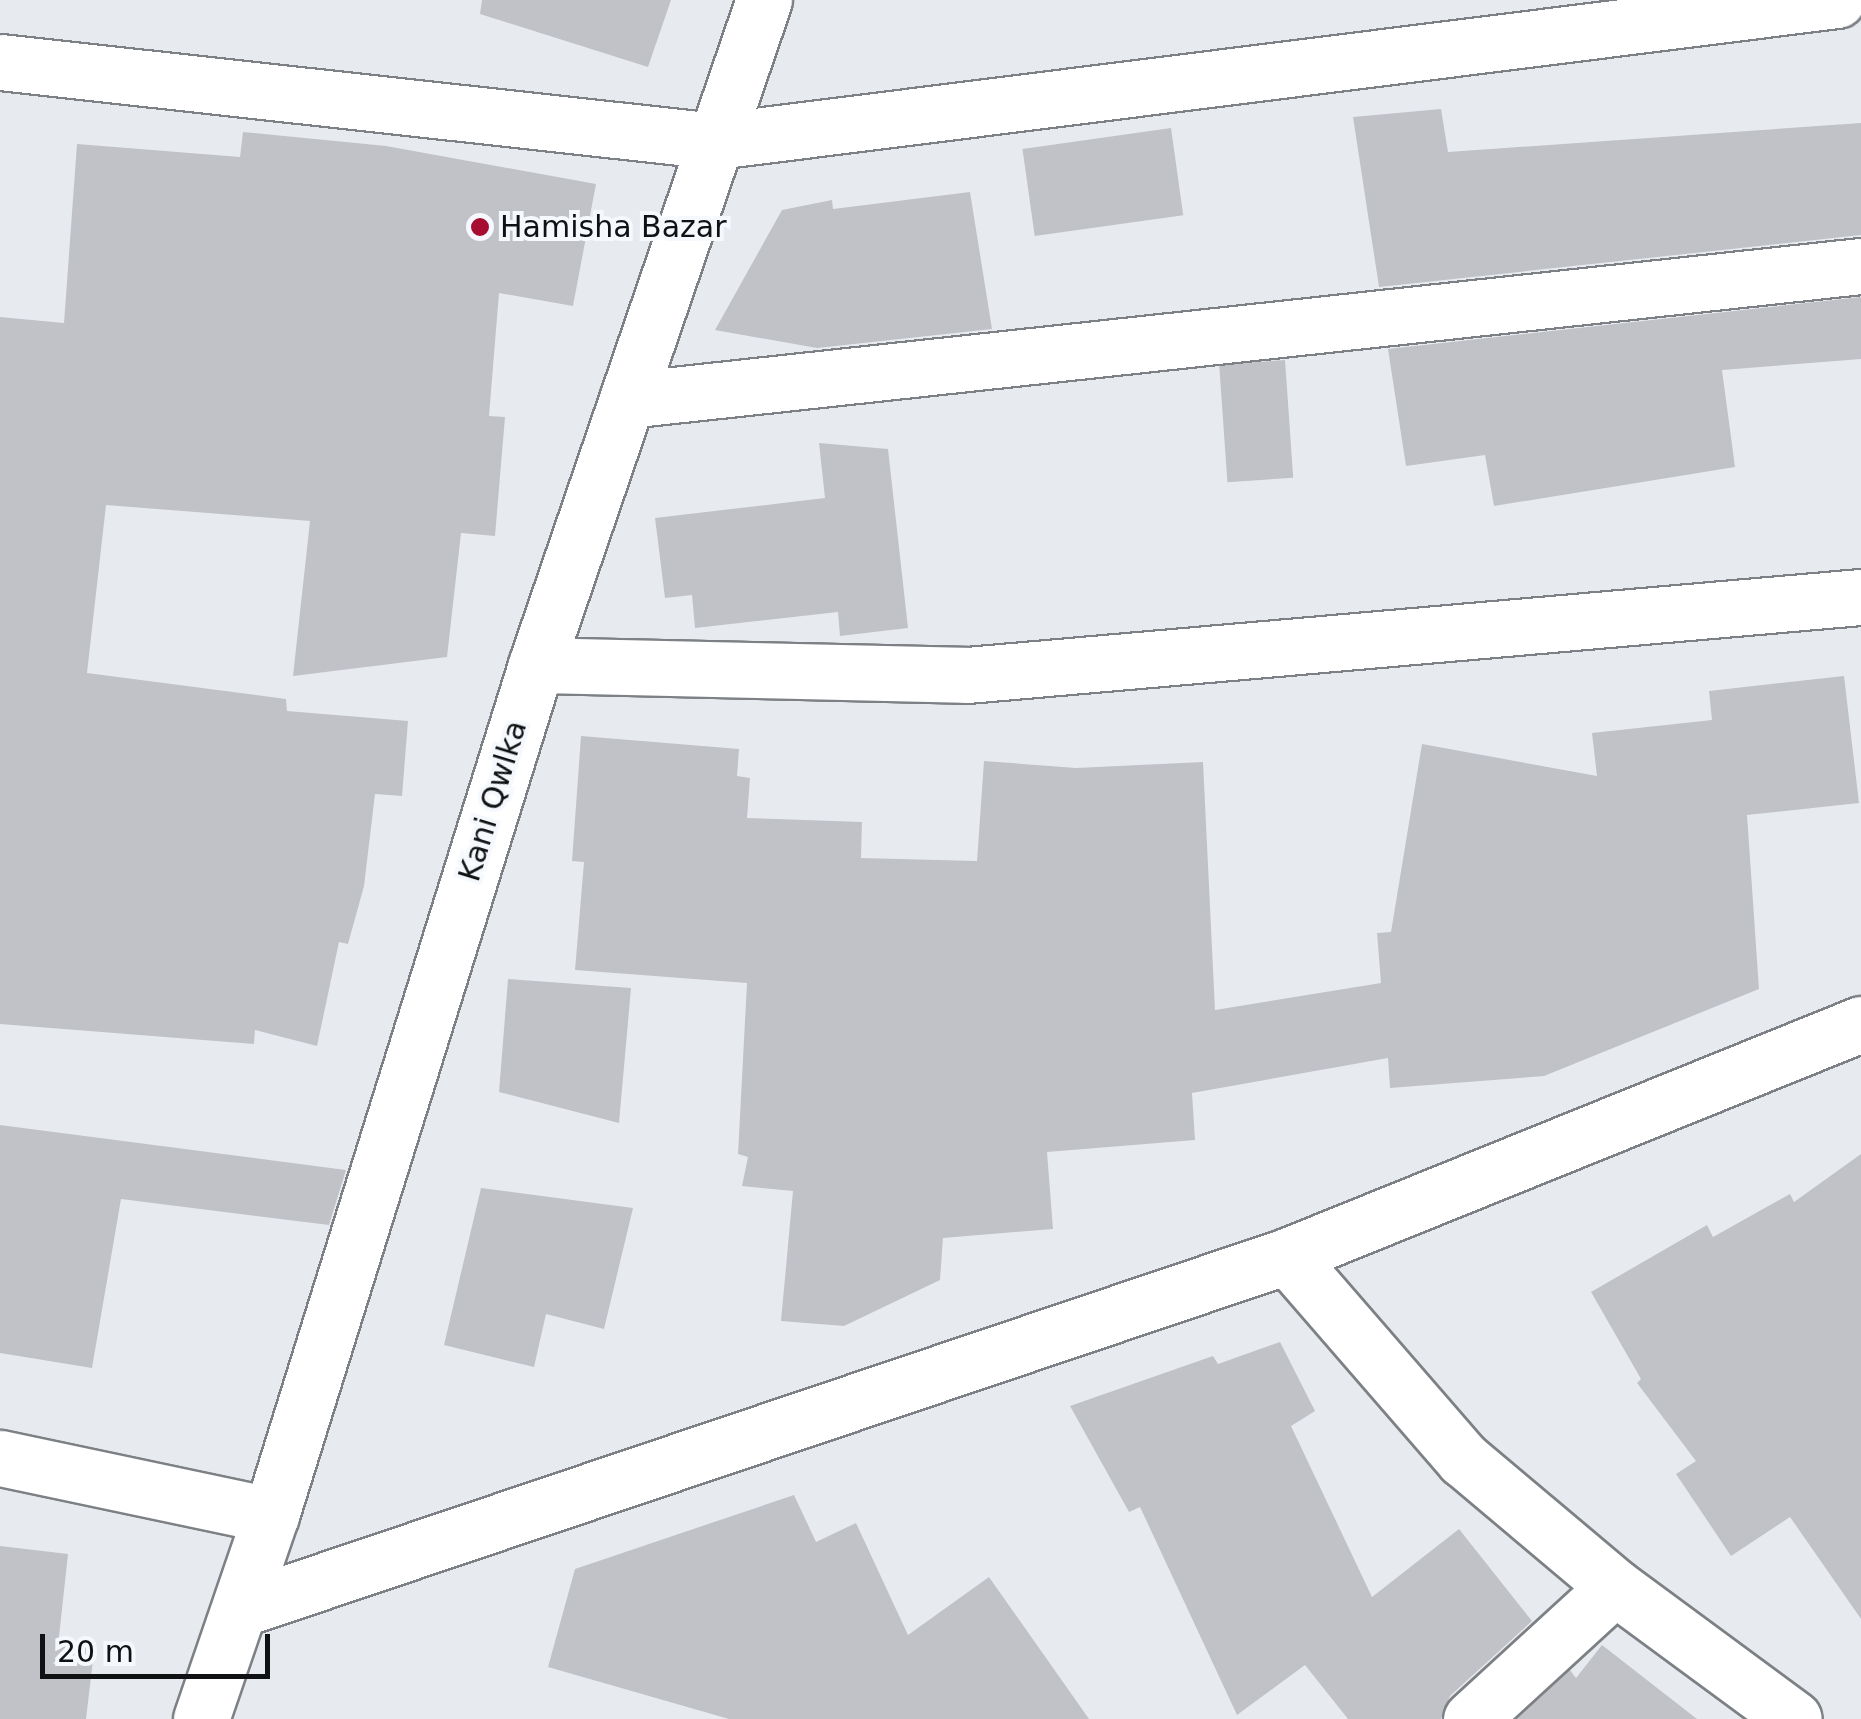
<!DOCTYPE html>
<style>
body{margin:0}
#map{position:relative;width:1861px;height:1719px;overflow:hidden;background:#e7ebf0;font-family:"DejaVu Sans",sans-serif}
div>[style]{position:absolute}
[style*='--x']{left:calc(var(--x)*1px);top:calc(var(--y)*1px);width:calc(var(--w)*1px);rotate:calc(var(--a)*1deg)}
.building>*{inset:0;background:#c1c2c8;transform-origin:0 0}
.roads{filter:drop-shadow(2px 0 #7d8084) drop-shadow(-2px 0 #7d8084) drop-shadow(0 2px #7d8084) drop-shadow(0 -2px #7d8084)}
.minor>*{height:55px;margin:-27.5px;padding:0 27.5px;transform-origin:27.5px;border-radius:27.5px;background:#fff}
.tertiary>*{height:55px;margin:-27.5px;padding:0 27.5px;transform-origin:27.5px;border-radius:27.5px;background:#fff}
.dots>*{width:28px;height:28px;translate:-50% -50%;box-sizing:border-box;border:5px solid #f5f8fd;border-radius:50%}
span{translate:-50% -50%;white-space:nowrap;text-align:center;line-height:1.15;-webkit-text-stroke:8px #f5f8fd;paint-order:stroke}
.poi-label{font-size:30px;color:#0f1112}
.left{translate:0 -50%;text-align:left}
.street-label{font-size:30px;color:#0f1112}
.scale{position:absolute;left:40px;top:1634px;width:230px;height:45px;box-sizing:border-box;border:5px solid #0f1112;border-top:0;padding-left:12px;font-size:30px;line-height:35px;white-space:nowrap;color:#0f1112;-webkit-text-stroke:8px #f5f8fd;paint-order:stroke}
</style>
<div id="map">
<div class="building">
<div style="clip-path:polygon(482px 0,671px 0,648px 67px,480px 14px)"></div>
<div style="clip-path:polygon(1441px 109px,1448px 152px,1861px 123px,1861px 235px,1379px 287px,1353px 117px)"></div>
<div style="left:1171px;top:128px;width:88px;height:150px;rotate:82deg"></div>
<div style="clip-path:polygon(243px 132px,386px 146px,596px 184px,573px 306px,499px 293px,489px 416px,505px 417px,495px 536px,461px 533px,447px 657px,293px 676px,310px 521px,106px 505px,87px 673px,286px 699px,287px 711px,408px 721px,402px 796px,375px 794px,364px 886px,348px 944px,339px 942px,317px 1046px,255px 1030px,254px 1044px,0 1024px,0 317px,64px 323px,77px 144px,240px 157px)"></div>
<div style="clip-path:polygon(970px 192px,992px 329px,817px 348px,715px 330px,782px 210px,832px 200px,833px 209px)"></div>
<div style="clip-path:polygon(1861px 297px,1861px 359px,1722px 370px,1735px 467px,1494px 506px,1485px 455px,1406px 466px,1388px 349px)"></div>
<div style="left:1285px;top:360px;width:118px;height:66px;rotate:86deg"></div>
<div style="clip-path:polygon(819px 443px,888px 449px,908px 628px,840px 636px,838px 612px,695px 628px,692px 595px,665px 598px,655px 518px,825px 498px)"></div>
<div style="clip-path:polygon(1844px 676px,1859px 803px,1747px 815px,1759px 989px,1544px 1076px,1390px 1088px,1388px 1058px,1192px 1093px,1195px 1140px,1047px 1152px,1053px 1229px,943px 1238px,940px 1280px,844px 1326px,781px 1321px,793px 1191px,742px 1186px,748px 1157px,738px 1154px,747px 983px,575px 970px,584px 862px,572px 861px,581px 736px,739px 749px,737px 776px,750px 778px,747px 818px,862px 822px,861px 858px,977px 861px,984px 761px,1076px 768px,1203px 762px,1215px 1010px,1381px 983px,1377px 933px,1391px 932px,1422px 744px,1597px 776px,1592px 733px,1712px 720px,1709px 691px)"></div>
<div style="clip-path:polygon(508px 979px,631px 988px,619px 1123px,499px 1092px)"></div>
<div style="clip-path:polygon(0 1125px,346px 1170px,329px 1225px,121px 1199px,92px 1368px,0 1353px)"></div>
<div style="clip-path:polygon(1861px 1154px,1861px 1619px,1790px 1517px,1731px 1556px,1676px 1474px,1696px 1461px,1637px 1383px,1641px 1379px,1591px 1292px,1707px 1225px,1713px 1237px,1790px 1194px,1794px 1202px)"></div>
<div style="clip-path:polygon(481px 1188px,633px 1208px,604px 1329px,546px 1314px,534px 1367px,444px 1345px)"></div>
<div style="clip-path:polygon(1280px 1342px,1315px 1411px,1291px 1426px,1372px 1597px,1459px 1529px,1532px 1621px,1450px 1696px,1441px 1719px,1348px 1719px,1305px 1665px,1237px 1715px,1140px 1507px,1129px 1512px,1070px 1406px,1213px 1356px,1218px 1364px)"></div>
<div style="clip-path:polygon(794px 1495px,816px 1542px,856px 1523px,908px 1635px,989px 1577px,1089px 1719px,729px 1719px,548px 1667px,575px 1569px)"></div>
<div style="clip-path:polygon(0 1546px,68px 1554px,58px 1646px,95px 1643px,86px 1719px,0 1719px)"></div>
<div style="clip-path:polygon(1602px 1645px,1697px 1719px,1517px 1719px,1570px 1670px,1576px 1678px)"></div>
</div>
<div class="roads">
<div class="minor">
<div style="--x:0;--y:62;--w:720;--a:6.3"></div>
<div style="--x:716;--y:141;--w:1130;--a:-7.17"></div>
<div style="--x:627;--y:400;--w:1241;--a:-6.2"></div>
<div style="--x:536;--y:665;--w:431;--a:1.3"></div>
<div style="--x:967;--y:675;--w:897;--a:-4.99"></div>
<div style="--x:1287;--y:1256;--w:269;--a:49.1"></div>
<div style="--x:1463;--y:1459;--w:199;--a:40.1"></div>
<div style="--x:1615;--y:1587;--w:222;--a:36.4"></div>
<div style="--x:0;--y:1458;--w:277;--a:11.9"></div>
<div style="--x:1471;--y:1719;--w:195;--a:-42.5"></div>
</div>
<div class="tertiary">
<div style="--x:240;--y:1609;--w:1105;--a:-18.63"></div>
<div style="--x:1287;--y:1256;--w:619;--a:-22.01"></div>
<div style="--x:201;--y:1719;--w:216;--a:-71.1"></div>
<div style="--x:271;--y:1515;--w:890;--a:-72.68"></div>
<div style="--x:536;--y:665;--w:703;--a:-71.08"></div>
</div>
</div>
<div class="dots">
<div style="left:480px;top:227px;background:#a70d31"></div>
</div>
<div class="poi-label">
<span class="left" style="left:500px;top:227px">Hamisha Bazar</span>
</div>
<div class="street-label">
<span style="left:493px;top:801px;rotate:-73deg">Kani Qwlka</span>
</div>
<div class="scale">20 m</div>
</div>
